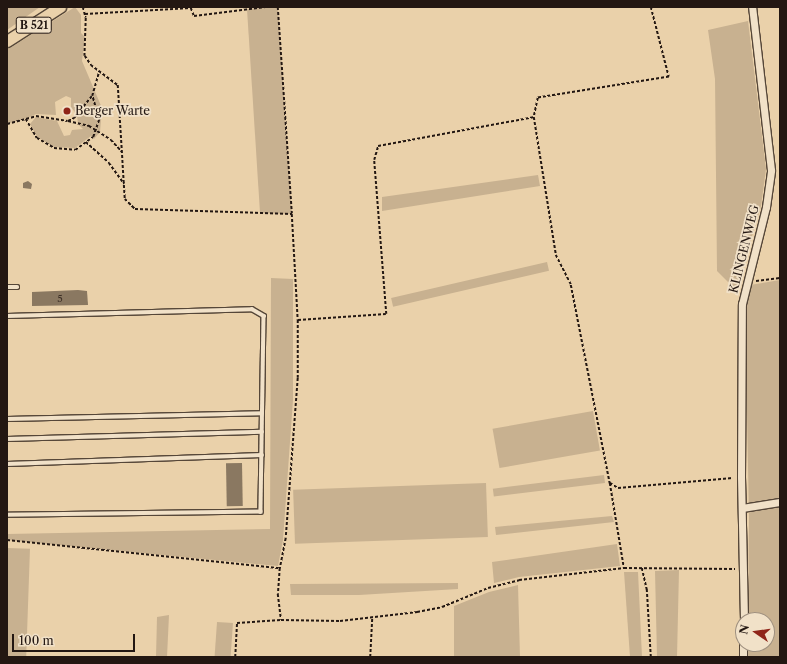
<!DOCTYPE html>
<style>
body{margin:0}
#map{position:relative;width:787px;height:664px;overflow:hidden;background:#ead1aa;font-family:"Libre Caslon Text",serif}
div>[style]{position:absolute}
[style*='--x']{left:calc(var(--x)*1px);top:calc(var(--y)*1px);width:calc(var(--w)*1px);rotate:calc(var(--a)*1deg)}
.green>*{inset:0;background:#c8b190;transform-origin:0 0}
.building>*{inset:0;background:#8a7861;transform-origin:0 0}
.path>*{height:1.5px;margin-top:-0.75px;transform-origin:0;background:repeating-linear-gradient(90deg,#231712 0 3px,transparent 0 5px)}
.roads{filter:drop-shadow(1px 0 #554638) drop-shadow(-1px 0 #554638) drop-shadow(0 1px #554638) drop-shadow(0 -1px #554638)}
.service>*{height:3.5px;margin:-1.75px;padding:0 1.75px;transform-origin:1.75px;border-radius:1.75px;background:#f1e1c8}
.minor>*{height:7px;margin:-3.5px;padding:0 3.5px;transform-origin:3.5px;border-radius:3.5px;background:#f1e1c8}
.primary>*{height:11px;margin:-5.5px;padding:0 5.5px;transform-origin:5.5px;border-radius:5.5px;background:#ead1aa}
.dots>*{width:11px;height:11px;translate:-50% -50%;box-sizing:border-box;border:2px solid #f1e1c8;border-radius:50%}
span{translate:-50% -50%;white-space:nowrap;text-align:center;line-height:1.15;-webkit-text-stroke:3.5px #f1e1c8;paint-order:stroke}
.number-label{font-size:10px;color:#3d2f26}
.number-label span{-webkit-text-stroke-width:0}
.shield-label span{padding:1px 3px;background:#f1e1c8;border:1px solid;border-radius:3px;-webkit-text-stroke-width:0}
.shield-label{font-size:11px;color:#231712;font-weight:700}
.poi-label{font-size:12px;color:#231712}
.left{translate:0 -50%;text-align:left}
.street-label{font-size:12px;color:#231712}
.frame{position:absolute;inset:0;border:8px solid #231712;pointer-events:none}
.north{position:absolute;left:735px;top:612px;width:40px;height:40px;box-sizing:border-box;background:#f1e1c8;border:1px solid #9f907f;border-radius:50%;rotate:283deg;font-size:11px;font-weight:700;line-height:16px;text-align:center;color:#231712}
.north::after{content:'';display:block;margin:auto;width:14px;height:18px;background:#8f2418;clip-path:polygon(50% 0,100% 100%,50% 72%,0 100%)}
.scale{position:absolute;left:12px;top:634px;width:123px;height:18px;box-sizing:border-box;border:2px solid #231712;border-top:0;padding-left:5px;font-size:12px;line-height:14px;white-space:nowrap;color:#231712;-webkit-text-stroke:3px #f1e1c8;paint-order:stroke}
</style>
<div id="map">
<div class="green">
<div style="clip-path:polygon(7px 7px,40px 7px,7px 30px)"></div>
<div style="clip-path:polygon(75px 7px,81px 15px,81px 33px,85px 37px,82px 61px,102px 108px,100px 132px,94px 139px,91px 136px,75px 148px,54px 147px,37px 137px,30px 124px,36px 117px,57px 121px,64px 136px,70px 135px,72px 130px,83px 129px,78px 124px,77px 115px,71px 107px,71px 98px,66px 96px,55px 102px,56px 115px,36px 114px,26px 119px,7px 124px,7px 50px)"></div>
<div style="clip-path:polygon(265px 7px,278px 7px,292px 214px,260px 213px,247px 9px)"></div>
<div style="clip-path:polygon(748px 21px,766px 169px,761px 206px,736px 290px,717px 271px,715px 79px,708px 30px)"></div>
<div style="clip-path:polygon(538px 175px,540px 186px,382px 211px,382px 197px)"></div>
<div style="left:547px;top:262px;width:9px;height:160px;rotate:77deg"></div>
<div style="clip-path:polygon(271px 278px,293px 279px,293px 400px,283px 540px,278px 566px,7px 540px,7px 534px,270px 529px)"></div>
<div style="clip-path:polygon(780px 280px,780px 657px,747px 657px,748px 644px,767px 644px,767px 620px,748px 620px,749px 518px,745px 306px,750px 285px)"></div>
<div style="left:593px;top:411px;width:40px;height:102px;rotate:80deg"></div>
<div style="left:604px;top:475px;width:8px;height:112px;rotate:83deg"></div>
<div style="left:486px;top:483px;width:54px;height:193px;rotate:88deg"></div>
<div style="clip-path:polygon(612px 516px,614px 522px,496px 535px,495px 527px)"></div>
<div style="clip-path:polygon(617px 544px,620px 566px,519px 577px,494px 583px,492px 562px)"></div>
<div style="left:7px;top:548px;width:23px;height:109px;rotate:2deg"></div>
<div style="clip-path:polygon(679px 570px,677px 657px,657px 657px,655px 571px)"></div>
<div style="clip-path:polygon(624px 572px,638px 572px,642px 657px,630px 657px)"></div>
<div style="clip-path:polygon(458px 583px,458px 589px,359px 595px,291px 595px,290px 584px)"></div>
<div style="clip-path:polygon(518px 585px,520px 657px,454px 657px,454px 606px,489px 592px)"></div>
<div style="clip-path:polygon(169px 615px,167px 657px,156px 657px,157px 617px)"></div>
<div style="left:217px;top:622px;width:16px;height:35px;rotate:4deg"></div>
</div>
<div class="building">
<div style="clip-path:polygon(28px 181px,32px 184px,31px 189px,23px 188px,23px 183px)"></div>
<div style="clip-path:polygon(78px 290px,87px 291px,88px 305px,32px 306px,32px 292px)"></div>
<div style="left:242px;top:463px;width:43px;height:16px;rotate:89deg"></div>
</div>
<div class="path">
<div style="--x:83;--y:7;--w:11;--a:75"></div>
<div style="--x:86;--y:18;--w:38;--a:92"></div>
<div style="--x:85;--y:56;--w:11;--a:56"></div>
<div style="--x:91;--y:65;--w:34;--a:37"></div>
<div style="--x:118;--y:85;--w:114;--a:86.5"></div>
<div style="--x:125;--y:199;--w:14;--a:45"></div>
<div style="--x:135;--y:209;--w:157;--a:1.8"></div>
<div style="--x:292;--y:214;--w:106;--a:86.8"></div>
<div style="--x:298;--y:320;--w:58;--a:90"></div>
<div style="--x:298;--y:378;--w:160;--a:94.3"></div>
<div style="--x:286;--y:538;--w:31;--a:101"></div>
<div style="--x:280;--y:568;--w:26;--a:94"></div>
<div style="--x:278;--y:594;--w:26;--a:83"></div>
<div style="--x:278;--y:7;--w:207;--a:86.1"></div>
<div style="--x:651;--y:7;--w:72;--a:75.6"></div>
<div style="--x:669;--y:77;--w:133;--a:170.9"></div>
<div style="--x:538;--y:98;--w:19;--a:102"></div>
<div style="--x:534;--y:117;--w:140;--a:80.9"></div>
<div style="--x:556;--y:255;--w:34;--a:63"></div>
<div style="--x:571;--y:285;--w:202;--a:78.9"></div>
<div style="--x:610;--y:483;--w:9;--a:32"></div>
<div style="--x:618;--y:488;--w:115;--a:-5"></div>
<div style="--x:85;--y:14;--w:106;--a:-3.2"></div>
<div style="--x:191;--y:8;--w:9;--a:69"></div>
<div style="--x:194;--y:16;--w:72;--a:-7.2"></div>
<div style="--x:26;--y:119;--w:22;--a:60"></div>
<div style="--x:37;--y:138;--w:20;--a:30"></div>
<div style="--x:54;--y:148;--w:21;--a:5"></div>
<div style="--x:75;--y:150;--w:22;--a:-36"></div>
<div style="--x:93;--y:137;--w:18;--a:-71"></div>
<div style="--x:99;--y:120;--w:25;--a:-106"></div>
<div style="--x:68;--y:121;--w:22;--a:13"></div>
<div style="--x:89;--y:126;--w:26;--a:32"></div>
<div style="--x:111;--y:140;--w:16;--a:47"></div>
<div style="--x:7;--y:124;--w:30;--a:-15"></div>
<div style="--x:36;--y:116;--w:32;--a:9"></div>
<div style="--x:68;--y:121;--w:7;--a:-27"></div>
<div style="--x:74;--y:118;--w:28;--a:-51"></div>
<div style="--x:92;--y:96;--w:26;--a:-74"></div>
<div style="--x:86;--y:142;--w:31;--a:42"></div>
<div style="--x:109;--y:163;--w:26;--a:54"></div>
<div style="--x:756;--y:281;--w:24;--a:-7"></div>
<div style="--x:298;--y:320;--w:88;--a:-3.9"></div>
<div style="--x:386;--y:314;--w:154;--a:-94.5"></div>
<div style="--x:374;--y:160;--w:15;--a:-74"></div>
<div style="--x:378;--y:146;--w:159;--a:-10.5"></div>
<div style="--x:610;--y:483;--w:86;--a:80.6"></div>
<div style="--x:7;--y:540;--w:274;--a:5.9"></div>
<div style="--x:642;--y:568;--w:22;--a:77"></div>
<div style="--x:647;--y:589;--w:68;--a:86.6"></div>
<div style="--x:235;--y:657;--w:34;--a:-87"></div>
<div style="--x:237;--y:623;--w:44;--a:-3.9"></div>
<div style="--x:281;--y:620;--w:59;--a:1"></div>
<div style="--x:340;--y:621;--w:78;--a:-6.7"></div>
<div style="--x:417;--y:612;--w:25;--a:-11"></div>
<div style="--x:442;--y:607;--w:50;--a:-22.4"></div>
<div style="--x:488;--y:588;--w:32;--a:-14"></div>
<div style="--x:519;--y:580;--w:106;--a:-6.5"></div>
<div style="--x:624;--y:568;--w:111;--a:0.5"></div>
<div style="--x:370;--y:657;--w:40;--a:-87.1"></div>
</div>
<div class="roads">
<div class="service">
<div style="--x:7;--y:287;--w:10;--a:0"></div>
<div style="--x:7;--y:316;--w:245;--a:-1.6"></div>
<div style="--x:252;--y:309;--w:14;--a:30"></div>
<div style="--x:264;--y:316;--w:196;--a:90.9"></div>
<div style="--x:261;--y:512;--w:254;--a:179.3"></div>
<div style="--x:7;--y:419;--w:255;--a:-1.3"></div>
<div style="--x:7;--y:439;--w:255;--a:-1.6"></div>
<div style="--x:7;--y:464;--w:255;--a:-2"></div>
</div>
<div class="minor">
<div style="--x:742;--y:508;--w:38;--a:-9"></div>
<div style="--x:744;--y:620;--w:143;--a:-91.2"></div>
<div style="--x:741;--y:477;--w:173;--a:-89.7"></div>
<div style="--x:742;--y:304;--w:100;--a:-76.1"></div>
<div style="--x:766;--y:207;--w:37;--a:-82"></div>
<div style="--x:771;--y:170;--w:164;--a:-96.6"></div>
<div style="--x:743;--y:657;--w:13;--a:-90"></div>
</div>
<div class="primary">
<div style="--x:7;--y:41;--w:63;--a:-32.7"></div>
</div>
</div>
<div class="dots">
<div style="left:67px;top:111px;background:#8f2418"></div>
</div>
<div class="number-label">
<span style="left:60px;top:299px">5</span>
</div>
<div class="shield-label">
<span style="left:34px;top:25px">B 521</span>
</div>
<div class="poi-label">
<span class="left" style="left:75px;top:111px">Berger Warte</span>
</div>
<div class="street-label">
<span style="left:744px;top:249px;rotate:-76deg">KLINGENWEG</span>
</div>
<div class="frame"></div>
<div class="north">N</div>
<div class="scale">100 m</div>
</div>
